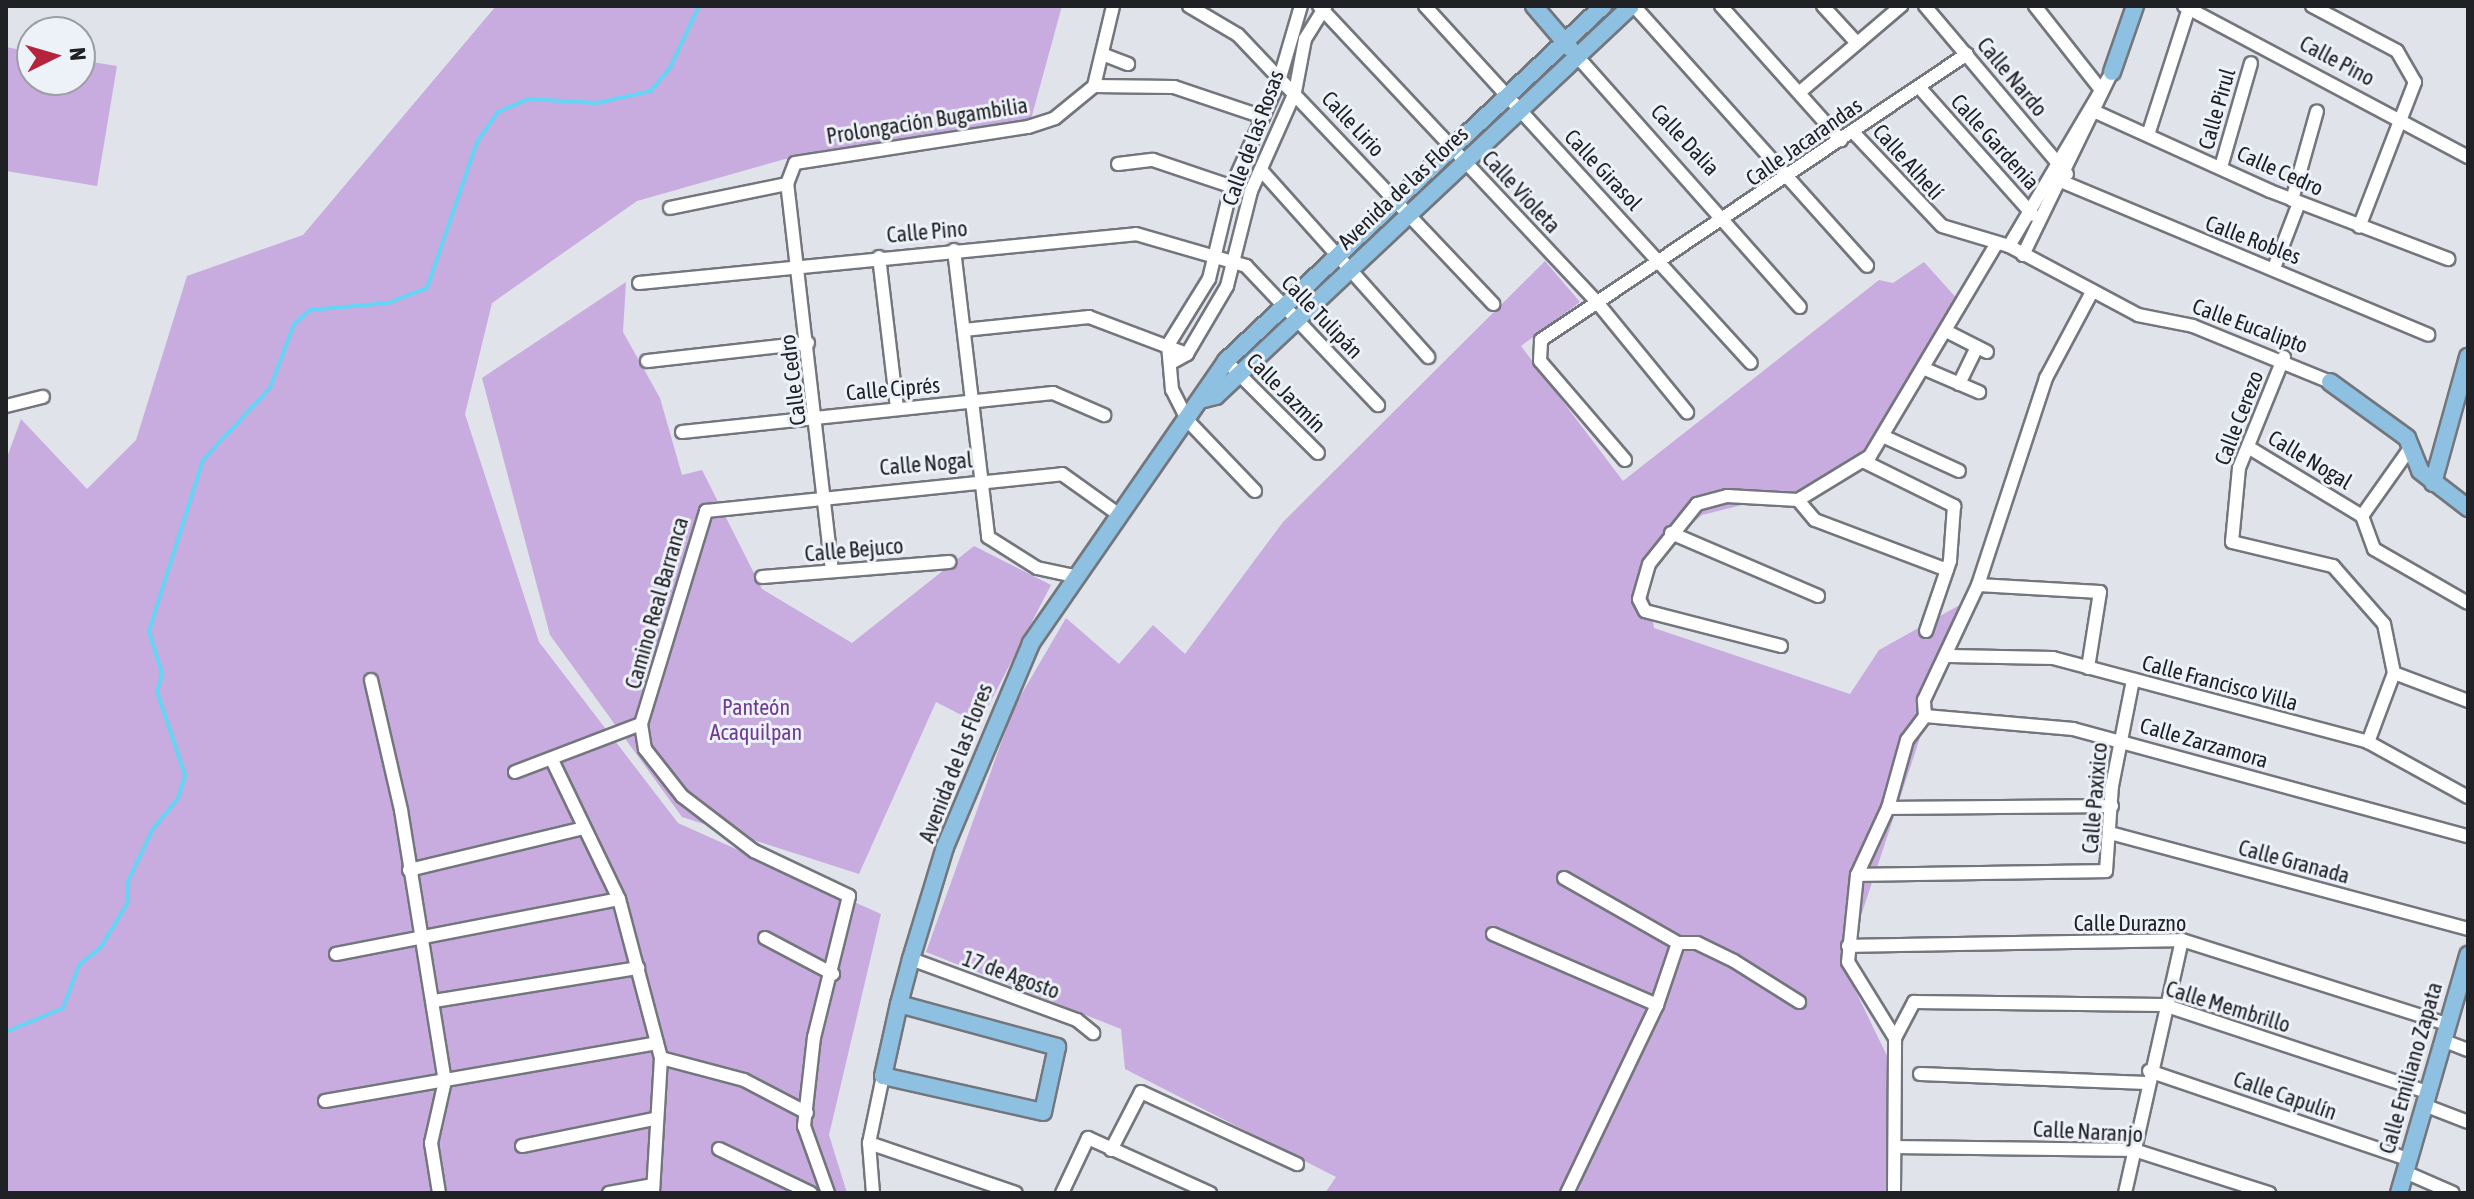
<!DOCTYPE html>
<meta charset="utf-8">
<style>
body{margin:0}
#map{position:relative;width:2474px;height:1199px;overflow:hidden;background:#e0e3ea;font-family:"Asap Condensed",sans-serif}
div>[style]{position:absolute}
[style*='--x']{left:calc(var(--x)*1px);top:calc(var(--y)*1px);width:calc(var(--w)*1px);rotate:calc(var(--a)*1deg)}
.green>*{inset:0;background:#c8acdf}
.stream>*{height:4px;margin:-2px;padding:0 2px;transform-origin:2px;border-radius:2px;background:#66d4f4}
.roads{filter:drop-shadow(2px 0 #73767c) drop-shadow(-2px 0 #73767c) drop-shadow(0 2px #73767c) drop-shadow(0 -2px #73767c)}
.minor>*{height:12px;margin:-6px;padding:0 6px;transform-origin:6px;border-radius:6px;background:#fff}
.major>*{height:16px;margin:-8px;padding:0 8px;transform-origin:8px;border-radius:8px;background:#8ec0e2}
span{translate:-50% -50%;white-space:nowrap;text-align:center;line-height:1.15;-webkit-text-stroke:6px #edf1f8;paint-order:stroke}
.street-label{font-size:22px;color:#202124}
.park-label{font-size:22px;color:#703c91}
.frame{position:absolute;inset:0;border:8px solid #202124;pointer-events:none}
.north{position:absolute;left:16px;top:16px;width:80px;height:80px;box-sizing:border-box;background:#edf1f8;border:2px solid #9b9ea3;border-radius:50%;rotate:85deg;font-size:22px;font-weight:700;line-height:32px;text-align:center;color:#202124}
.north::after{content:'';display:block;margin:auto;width:28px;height:36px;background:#b5233c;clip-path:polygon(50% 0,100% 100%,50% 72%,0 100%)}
</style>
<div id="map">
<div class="green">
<div style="clip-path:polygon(496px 6px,1062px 6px,1031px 119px,785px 159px,637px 201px,492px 303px,465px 414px,539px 642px,678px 823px,881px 914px,829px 1135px,847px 1193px,6px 1193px,6px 460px,21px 419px,87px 489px,136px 440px,187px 276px,303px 235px)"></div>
<div style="clip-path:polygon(6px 47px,32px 52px,32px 80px,80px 80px,80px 60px,117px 66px,97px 186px,6px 171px)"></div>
<div style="clip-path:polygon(1545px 261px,1580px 302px,1521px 346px,1623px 481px,1879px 280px,1893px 283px,1924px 262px,1960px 302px,1888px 429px,1822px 485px,1702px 515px,1644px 566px,1654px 628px,1850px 694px,1879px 650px,1965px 602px,1844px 967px,1890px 1062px,1897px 1193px,1325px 1193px,1336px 1177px,1125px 1069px,1121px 1029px,926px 952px,1014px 707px,1066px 618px,1119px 664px,1153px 625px,1185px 654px,1283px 522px)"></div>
<div style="clip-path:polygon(626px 282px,623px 332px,660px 398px,682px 475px,702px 470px,762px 589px,852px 643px,974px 546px,1051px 585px,979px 724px,936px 702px,859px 874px,682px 817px,550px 635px,482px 378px)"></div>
</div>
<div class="stream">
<div style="--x:6;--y:1032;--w:62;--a:-22.8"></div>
<div style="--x:63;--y:1008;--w:46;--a:-69.6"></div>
<div style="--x:79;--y:965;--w:28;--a:-39"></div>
<div style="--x:101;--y:947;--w:52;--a:-59"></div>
<div style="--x:128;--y:902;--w:21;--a:-90"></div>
<div style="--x:128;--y:881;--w:58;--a:-64.3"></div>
<div style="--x:153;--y:829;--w:40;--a:-51"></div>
<div style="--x:178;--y:798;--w:24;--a:-73"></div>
<div style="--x:185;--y:775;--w:88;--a:-108.6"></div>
<div style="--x:157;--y:692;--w:19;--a:-74"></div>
<div style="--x:162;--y:674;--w:45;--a:-106.8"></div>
<div style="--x:149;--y:631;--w:179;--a:-72.5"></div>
<div style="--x:203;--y:460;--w:98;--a:-47.1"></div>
<div style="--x:270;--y:388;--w:68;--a:-69.4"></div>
<div style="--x:294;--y:324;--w:21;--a:-41"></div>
<div style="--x:310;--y:310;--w:78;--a:-5.1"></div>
<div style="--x:388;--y:303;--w:42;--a:-21"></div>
<div style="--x:427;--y:288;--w:154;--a:-71.1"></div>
<div style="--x:477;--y:142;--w:37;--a:-55"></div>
<div style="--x:498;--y:112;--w:33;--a:-23"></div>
<div style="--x:528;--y:99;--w:69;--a:3.3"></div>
<div style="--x:597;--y:103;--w:55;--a:-12.5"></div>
<div style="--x:651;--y:91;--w:32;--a:-51"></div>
<div style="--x:671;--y:66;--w:66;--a:-65"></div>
</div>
<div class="roads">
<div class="minor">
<div style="--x:1189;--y:6;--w:57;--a:30.6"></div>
<div style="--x:1238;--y:35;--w:371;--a:46.5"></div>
<div style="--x:1319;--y:6;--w:405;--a:46.8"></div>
<div style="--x:1596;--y:301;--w:144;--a:50.7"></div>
<div style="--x:1425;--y:6;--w:483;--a:47.6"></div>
<div style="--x:1634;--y:6;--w:349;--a:48.1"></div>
<div style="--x:1721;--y:6;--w:180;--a:48.2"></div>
<div style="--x:1823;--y:6;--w:49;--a:47.5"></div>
<div style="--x:1925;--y:6;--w:220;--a:49.8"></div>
<div style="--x:2035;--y:6;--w:108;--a:51.8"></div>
<div style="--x:2184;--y:6;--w:322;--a:28"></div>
<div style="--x:2312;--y:6;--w:96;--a:27.9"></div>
<div style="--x:2397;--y:51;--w:36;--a:60"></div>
<div style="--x:2415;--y:82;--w:155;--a:111.1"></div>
<div style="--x:1102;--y:54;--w:28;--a:21"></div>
<div style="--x:1576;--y:55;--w:337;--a:48.4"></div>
<div style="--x:1094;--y:86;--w:82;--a:-76.6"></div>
<div style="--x:1919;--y:87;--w:171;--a:48.3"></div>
<div style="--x:1800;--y:92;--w:133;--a:-40.4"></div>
<div style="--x:2098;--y:113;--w:189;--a:24.4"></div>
<div style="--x:2270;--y:191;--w:191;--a:20.9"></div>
<div style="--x:1853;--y:132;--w:129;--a:46.6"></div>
<div style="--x:1942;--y:226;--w:70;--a:16.6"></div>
<div style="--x:2009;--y:246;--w:146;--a:28.1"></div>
<div style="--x:2138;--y:315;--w:56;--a:11.3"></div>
<div style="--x:2193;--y:326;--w:148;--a:22.2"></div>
<div style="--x:2148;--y:135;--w:133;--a:-72.1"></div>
<div style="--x:1118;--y:164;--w:35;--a:-7"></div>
<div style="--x:1153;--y:160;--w:88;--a:18.6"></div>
<div style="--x:2221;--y:167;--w:108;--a:-73.9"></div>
<div style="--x:1261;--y:170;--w:251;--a:48.2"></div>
<div style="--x:2063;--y:182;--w:396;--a:22.7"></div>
<div style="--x:2292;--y:200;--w:92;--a:-74.3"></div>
<div style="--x:670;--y:208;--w:119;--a:-11.6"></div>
<div style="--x:2009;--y:246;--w:199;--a:-59.4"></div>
<div style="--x:954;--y:250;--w:289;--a:83.2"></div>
<div style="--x:988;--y:537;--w:58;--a:32.3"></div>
<div style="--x:1037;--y:568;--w:35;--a:12"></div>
<div style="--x:2023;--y:255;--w:203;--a:-64.1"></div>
<div style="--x:879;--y:257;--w:153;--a:83.2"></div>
<div style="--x:2274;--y:268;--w:70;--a:-69"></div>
<div style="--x:639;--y:283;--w:499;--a:-5.6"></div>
<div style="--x:1136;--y:234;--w:115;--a:16.2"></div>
<div style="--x:1246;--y:266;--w:192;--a:46.5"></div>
<div style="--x:964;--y:330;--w:126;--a:-5.9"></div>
<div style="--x:1089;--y:317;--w:105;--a:20.7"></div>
<div style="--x:1946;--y:331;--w:46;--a:27.1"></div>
<div style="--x:2284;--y:357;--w:120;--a:112.1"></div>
<div style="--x:2239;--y:468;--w:74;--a:95.4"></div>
<div style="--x:2232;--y:542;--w:104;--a:13.4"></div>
<div style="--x:2333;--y:566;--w:77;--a:48.7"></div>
<div style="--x:2384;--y:624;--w:50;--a:78.5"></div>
<div style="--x:2394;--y:673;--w:74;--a:110.6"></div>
<div style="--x:647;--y:361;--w:162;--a:-6.4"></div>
<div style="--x:1226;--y:361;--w:130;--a:45"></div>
<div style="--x:1171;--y:363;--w:18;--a:-29"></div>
<div style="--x:1187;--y:354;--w:79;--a:-59.5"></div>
<div style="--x:1227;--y:286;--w:98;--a:-75.8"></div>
<div style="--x:1251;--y:191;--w:108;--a:-66"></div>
<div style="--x:1295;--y:92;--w:54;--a:-79.3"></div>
<div style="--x:1305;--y:39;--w:39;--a:-58"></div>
<div style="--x:1925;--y:369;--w:59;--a:23.1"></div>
<div style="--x:1959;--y:384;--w:41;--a:-64.1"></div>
<div style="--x:6;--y:406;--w:38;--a:-14"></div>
<div style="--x:682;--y:432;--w:373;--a:-6"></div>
<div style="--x:1053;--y:393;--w:56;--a:23.3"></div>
<div style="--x:1887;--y:438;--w:79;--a:24.6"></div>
<div style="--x:2248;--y:447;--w:133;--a:31.2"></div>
<div style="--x:2362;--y:516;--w:35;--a:70"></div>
<div style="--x:2374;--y:549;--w:108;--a:29.9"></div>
<div style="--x:1625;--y:460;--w:130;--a:-130.6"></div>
<div style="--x:1540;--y:361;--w:21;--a:-87"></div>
<div style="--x:1541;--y:340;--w:513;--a:-33.88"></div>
<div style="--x:1863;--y:461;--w:102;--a:26.3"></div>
<div style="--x:1954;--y:506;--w:55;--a:94.2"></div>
<div style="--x:1950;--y:561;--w:74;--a:108.9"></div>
<div style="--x:1255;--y:491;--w:97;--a:-133.7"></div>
<div style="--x:1188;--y:421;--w:35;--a:-117"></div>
<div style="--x:1172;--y:390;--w:45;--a:-95.1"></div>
<div style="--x:1168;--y:345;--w:78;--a:-58.2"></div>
<div style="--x:1209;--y:279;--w:94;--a:-76.4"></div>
<div style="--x:1231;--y:188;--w:117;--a:-65.8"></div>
<div style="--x:1279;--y:81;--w:78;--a:-73.7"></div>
<div style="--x:1798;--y:500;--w:26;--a:50"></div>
<div style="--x:1815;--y:520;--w:141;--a:20.7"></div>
<div style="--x:2362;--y:516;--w:80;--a:-54.7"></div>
<div style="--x:1671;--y:533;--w:160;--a:23.2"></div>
<div style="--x:832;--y:571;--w:390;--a:-96.6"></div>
<div style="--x:787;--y:184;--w:22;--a:-69"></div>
<div style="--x:795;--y:163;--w:236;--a:-8.8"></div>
<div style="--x:1028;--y:127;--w:28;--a:-18"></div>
<div style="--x:1055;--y:118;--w:50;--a:-39.4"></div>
<div style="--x:1094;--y:86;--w:80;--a:0.7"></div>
<div style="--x:1174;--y:87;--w:94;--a:18.6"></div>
<div style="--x:762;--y:577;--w:188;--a:-4.6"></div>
<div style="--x:1978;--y:585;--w:122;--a:3.3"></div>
<div style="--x:2100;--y:592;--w:77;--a:99"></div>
<div style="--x:1781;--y:646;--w:140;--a:-165.6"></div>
<div style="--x:1645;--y:611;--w:13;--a:-117"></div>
<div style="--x:1639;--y:599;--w:36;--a:-74"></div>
<div style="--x:1649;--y:564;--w:77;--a:-51.3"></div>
<div style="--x:1697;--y:504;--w:31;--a:-15"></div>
<div style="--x:1727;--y:496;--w:71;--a:3.2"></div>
<div style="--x:1798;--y:500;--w:84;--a:-31.4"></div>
<div style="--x:1870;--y:456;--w:246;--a:-59.2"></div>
<div style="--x:1949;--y:656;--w:104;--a:1.1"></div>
<div style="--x:2053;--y:658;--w:326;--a:14.9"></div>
<div style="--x:2368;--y:742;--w:114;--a:28.8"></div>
<div style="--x:2394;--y:673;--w:79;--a:20.7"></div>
<div style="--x:371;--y:680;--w:133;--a:77"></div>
<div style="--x:401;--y:810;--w:275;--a:80.8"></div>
<div style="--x:445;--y:1081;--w:64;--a:102.7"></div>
<div style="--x:431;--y:1143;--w:51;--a:80.9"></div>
<div style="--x:1925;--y:716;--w:149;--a:5"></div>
<div style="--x:2073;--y:729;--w:409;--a:15.2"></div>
<div style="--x:641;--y:724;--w:223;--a:-73"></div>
<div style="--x:706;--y:511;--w:358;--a:-5.9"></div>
<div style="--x:1062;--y:474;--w:69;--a:35.5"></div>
<div style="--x:641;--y:724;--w:25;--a:81"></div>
<div style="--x:645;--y:749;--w:60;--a:51.8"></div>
<div style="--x:682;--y:796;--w:91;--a:37.4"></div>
<div style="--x:754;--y:851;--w:105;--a:25.3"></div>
<div style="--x:849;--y:896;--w:145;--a:103.9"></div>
<div style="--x:814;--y:1037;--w:90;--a:96.4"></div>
<div style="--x:804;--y:1126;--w:71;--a:70.3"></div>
<div style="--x:553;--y:762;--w:152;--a:64.3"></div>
<div style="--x:619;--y:899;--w:164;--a:75.2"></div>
<div style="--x:661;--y:1058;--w:135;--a:93.4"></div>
<div style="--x:515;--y:772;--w:135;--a:-20.9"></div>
<div style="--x:1888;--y:808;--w:224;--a:-0.5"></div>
<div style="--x:2110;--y:833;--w:371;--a:15"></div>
<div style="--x:409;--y:870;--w:180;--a:-13.5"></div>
<div style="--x:1857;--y:875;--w:249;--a:-0.9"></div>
<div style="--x:2106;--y:871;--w:85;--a:-86"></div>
<div style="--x:2112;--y:786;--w:108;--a:-78.8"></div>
<div style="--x:1564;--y:878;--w:131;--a:29.7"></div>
<div style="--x:1678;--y:943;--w:19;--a:0"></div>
<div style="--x:1697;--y:943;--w:41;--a:25.9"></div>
<div style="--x:1734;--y:961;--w:77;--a:32.2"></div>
<div style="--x:1493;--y:934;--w:179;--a:23.4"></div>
<div style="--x:765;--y:938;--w:77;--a:27.9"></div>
<div style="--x:1848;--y:946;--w:334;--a:-1"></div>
<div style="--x:2182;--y:940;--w:278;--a:17.6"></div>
<div style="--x:336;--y:954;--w:288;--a:-11"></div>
<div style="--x:911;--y:959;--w:177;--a:20.2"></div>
<div style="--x:1077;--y:1020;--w:21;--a:39"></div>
<div style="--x:434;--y:1001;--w:207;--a:-9.2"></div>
<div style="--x:1895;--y:1038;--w:41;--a:-62.2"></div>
<div style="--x:1914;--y:1002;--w:250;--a:0.7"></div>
<div style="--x:2164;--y:1005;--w:277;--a:18.3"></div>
<div style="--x:2442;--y:1040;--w:28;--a:21"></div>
<div style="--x:661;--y:1058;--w:86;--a:14.8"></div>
<div style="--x:744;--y:1080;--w:71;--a:27.6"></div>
<div style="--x:2149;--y:1071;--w:274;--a:18.8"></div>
<div style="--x:1920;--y:1074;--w:227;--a:2.3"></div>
<div style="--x:325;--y:1101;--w:337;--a:-9.9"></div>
<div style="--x:2424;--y:1105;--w:47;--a:21.1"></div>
<div style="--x:869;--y:1143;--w:155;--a:18.8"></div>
<div style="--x:522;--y:1146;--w:134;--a:-11.6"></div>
<div style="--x:1898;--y:1147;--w:236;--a:0.7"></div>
<div style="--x:2134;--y:1150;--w:142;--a:17.7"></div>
<div style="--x:719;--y:1149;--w:102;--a:25.6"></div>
<div style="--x:1111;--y:1150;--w:65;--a:-62.7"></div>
<div style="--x:1141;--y:1092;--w:172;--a:24.8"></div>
<div style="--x:2405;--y:1172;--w:52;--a:23.6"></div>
<div style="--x:609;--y:1193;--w:45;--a:-10.3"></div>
<div style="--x:873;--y:1193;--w:50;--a:-94.6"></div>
<div style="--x:869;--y:1143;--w:68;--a:-78.2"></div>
<div style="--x:1062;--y:1193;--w:61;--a:-64.7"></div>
<div style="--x:1088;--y:1138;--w:134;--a:24.3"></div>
<div style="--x:1567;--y:1193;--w:208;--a:-64.4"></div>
<div style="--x:1657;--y:1005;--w:65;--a:-71.3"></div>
<div style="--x:1894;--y:1193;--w:155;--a:-89.6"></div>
<div style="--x:1895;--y:1038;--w:89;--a:-121.7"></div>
<div style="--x:1848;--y:962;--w:87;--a:-84.1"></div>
<div style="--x:1857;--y:875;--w:74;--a:-65.2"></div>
<div style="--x:1888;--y:808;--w:71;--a:-74.4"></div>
<div style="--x:1907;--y:740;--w:30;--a:-53"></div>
<div style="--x:1925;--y:716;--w:16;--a:-94"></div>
<div style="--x:1924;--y:700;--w:127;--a:-64.8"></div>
<div style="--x:1978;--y:585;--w:218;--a:-71.8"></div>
<div style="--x:2046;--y:378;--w:98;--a:-61.9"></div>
<div style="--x:2125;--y:1193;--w:259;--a:-77.3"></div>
</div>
<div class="major">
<div style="--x:1534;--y:6;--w:55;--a:49.4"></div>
<div style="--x:2112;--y:72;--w:70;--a:-70.8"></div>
<div style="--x:2330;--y:382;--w:95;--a:36"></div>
<div style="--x:2407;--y:438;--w:35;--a:68"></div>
<div style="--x:2420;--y:471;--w:61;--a:37.6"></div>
<div style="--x:1204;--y:399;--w:12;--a:-14"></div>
<div style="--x:1216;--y:396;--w:569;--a:-43.22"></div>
<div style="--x:2433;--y:483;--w:131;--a:-74.5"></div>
<div style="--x:899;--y:1004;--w:164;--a:15.2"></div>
<div style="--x:1057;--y:1047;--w:66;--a:102.2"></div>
<div style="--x:1043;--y:1112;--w:164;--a:-167.3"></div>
<div style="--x:883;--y:1076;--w:74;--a:-77.5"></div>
<div style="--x:899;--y:1004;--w:47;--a:-75.1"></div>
<div style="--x:911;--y:959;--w:117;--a:-73.1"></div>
<div style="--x:945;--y:847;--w:221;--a:-67.1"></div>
<div style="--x:1031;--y:643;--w:343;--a:-55.3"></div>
<div style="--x:1226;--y:361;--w:518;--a:-43.28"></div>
<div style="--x:2399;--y:1193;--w:248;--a:-73.8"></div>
</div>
</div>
<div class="street-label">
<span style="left:2337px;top:61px;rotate:28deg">Calle Pino</span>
<span style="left:2012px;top:77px;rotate:50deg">Calle Nardo</span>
<span style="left:2217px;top:109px;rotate:-74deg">Calle Pirul</span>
<span style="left:927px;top:121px;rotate:-9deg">Prolongación Bugambilia</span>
<span style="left:1353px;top:124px;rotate:47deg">Calle Lirio</span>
<span style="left:1253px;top:138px;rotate:-70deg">Calle de las Rosas</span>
<span style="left:1685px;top:140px;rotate:47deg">Calle Dalia</span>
<span style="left:1804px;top:142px;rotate:-35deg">Calle Jacarandas</span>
<span style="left:1995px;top:142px;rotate:48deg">Calle Gardenia</span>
<span style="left:1908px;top:162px;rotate:48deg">Calle Alhelí</span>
<span style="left:1603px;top:170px;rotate:47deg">Calle Girasol</span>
<span style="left:2280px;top:171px;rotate:24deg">Calle Cedro</span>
<span style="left:1403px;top:188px;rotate:-43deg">Avenida de las Flores</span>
<span style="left:1521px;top:192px;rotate:47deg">Calle Violeta</span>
<span style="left:927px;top:232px;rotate:-5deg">Calle Pino</span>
<span style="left:2253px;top:240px;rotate:21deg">Calle Robles</span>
<span style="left:1322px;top:317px;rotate:46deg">Calle Tulipán</span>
<span style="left:2250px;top:326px;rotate:20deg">Calle Eucalipto</span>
<span style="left:793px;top:380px;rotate:-97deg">Calle Cedro</span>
<span style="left:893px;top:389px;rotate:-5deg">Calle Ciprés</span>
<span style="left:1286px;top:393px;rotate:45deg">Calle Jazmín</span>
<span style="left:2239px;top:418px;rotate:-69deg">Calle Cerezo</span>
<span style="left:2310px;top:460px;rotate:31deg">Calle Nogal</span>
<span style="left:926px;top:464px;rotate:-5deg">Calle Nogal</span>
<span style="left:854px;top:550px;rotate:-5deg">Calle Bejuco</span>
<span style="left:657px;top:603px;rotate:-74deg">Camino Real Barranca</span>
<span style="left:2220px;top:683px;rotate:15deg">Calle Francisco Villa</span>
<span style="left:2204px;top:743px;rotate:16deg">Calle Zarzamora</span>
<span style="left:956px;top:763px;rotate:-69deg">Avenida de las Flores</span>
<span style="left:2095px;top:798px;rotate:-85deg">Calle Paxixico</span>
<span style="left:2294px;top:862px;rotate:15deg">Calle Granada</span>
<span style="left:2130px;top:924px">Calle Durazno</span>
<span style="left:1011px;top:975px;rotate:20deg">17 de Agosto</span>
<span style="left:2228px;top:1007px;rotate:17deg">Calle Membrillo</span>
<span style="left:2411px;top:1068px;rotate:-74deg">Calle Emiliano Zapata</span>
<span style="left:2285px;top:1096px;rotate:19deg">Calle Capulín</span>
<span style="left:2088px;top:1132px;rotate:3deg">Calle Naranjo</span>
</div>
<div class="park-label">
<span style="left:756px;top:720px">Panteón<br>Acaquilpan</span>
</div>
<div class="frame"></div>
<div class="north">N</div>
</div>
